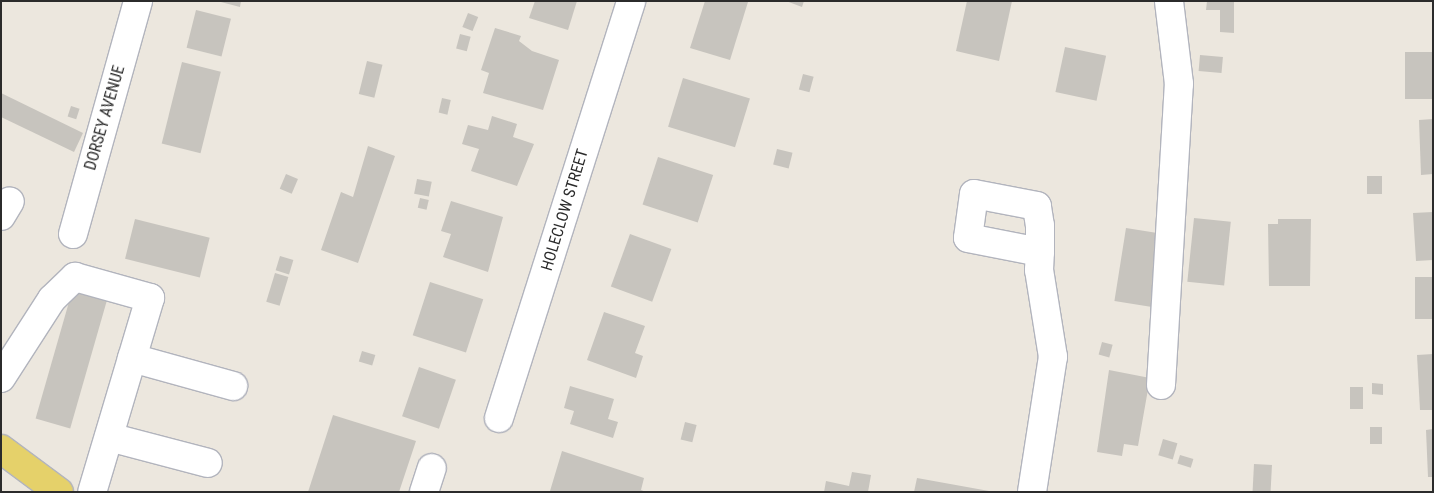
<!DOCTYPE html>
<style>
body{margin:0}
#map{position:relative;width:1434px;height:493px;overflow:hidden;background:#ece7de;font-family:"Roboto Condensed",sans-serif}
div>[style]{position:absolute}
[style*='--x']{left:calc(var(--x)*1px);top:calc(var(--y)*1px);width:calc(var(--w)*1px);rotate:calc(var(--a)*1deg)}
.building>*{inset:0;background:#c7c4be;transform-origin:0 0}
.roads{filter:drop-shadow(1px 0 #b2b4bd) drop-shadow(-1px 0 #b2b4bd) drop-shadow(0 1px #b2b4bd) drop-shadow(0 -1px #b2b4bd)}
.minor>*{height:28px;margin:-14px;padding:0 14px;transform-origin:14px;border-radius:14px;background:#fff}
.major>*{height:28px;margin:-14px;padding:0 14px;transform-origin:14px;border-radius:14px;background:#e5d16a}
span{translate:-50% -50%;white-space:nowrap;text-align:center;line-height:1.15;-webkit-text-stroke:4px #fff;paint-order:stroke}
.street-label{font-size:16px;color:#2b2b2b}
.frame{position:absolute;inset:0;border:2px solid #2b2b2b;pointer-events:none}
</style>
<div id="map">
<div class="building">
<div style="clip-path:polygon(217px 1px,241px 1px,240px 7px)"></div>
<div style="clip-path:polygon(535px 1px,577px 1px,568px 30px,529px 18px)"></div>
<div style="clip-path:polygon(705px 1px,748px 2px,730px 60px,690px 48px)"></div>
<div style="clip-path:polygon(786px 1px,804px 1px,802px 7px)"></div>
<div style="clip-path:polygon(967px 1px,1012px 1px,999px 61px,956px 51px)"></div>
<div style="clip-path:polygon(1207px 1px,1234px 1px,1234px 33px,1220px 32px,1220px 10px,1206px 10px)"></div>
<div style="left:196px;top:10px;width:36px;height:39px;rotate:14deg"></div>
<div style="left:468px;top:13px;width:11px;height:15px;rotate:22deg"></div>
<div style="clip-path:polygon(495px 28px,521px 36px,519px 41px,532px 51px,559px 60px,543px 110px,483px 93px,489px 73px,481px 70px)"></div>
<div style="left:460px;top:34px;width:11px;height:15px;rotate:15deg"></div>
<div style="left:1065px;top:47px;width:42px;height:46px;rotate:12deg"></div>
<div style="left:1433px;top:52px;width:47px;height:28px;rotate:90deg"></div>
<div style="left:1200px;top:55px;width:23px;height:16px;rotate:5deg"></div>
<div style="left:367px;top:61px;width:16px;height:34px;rotate:14deg"></div>
<div style="left:182px;top:62px;width:40px;height:84px;rotate:14deg"></div>
<div style="left:803px;top:74px;width:11px;height:16px;rotate:15deg"></div>
<div style="left:683px;top:78px;width:70px;height:51px;rotate:17deg"></div>
<div style="clip-path:polygon(1px 93px,83px 133px,74px 152px,1px 117px)"></div>
<div style="left:442px;top:98px;width:9px;height:15px;rotate:13deg"></div>
<div style="left:71px;top:106px;width:9px;height:11px;rotate:18deg"></div>
<div style="clip-path:polygon(492px 116px,517px 124px,513px 137px,534px 144px,517px 186px,471px 171px,479px 149px,462px 144px,468px 125px,488px 130px)"></div>
<div style="clip-path:polygon(1433px 119px,1433px 174px,1421px 175px,1419px 120px)"></div>
<div style="clip-path:polygon(368px 146px,395px 156px,358px 263px,321px 250px,341px 192px,353px 197px)"></div>
<div style="left:777px;top:149px;width:16px;height:16px;rotate:14deg"></div>
<div style="left:658px;top:157px;width:58px;height:50px;rotate:18deg"></div>
<div style="left:286px;top:174px;width:13px;height:16px;rotate:23deg"></div>
<div style="left:1367px;top:176px;width:15px;height:18px"></div>
<div style="left:417px;top:179px;width:15px;height:15px;rotate:11deg"></div>
<div style="left:420px;top:198px;width:9px;height:10px;rotate:13deg"></div>
<div style="clip-path:polygon(451px 201px,503px 217px,488px 272px,443px 257px,451px 234px,441px 231px)"></div>
<div style="clip-path:polygon(1433px 212px,1433px 260px,1416px 261px,1413px 213px)"></div>
<div style="left:1194px;top:218px;width:37px;height:64px;rotate:6deg"></div>
<div style="left:135px;top:219px;width:77px;height:41px;rotate:14deg"></div>
<div style="clip-path:polygon(1278px 219px,1311px 219px,1310px 286px,1269px 286px,1268px 224px,1278px 224px)"></div>
<div style="left:1126px;top:228px;width:38px;height:74px;rotate:9deg"></div>
<div style="left:630px;top:234px;width:44px;height:56px;rotate:20deg"></div>
<div style="left:280px;top:256px;width:14px;height:15px;rotate:17deg"></div>
<div style="left:275px;top:273px;width:14px;height:30px;rotate:17deg"></div>
<div style="left:1433px;top:277px;width:42px;height:18px;rotate:90deg"></div>
<div style="left:75px;top:281px;width:36px;height:143px;rotate:16deg"></div>
<div style="left:430px;top:282px;width:56px;height:56px;rotate:18deg"></div>
<div style="clip-path:polygon(604px 312px,645px 326px,635px 353px,643px 356px,636px 378px,587px 360px)"></div>
<div style="left:1102px;top:342px;width:11px;height:13px;rotate:15deg"></div>
<div style="left:362px;top:351px;width:14px;height:11px;rotate:17deg"></div>
<div style="clip-path:polygon(1433px 354px,1433px 410px,1420px 410px,1417px 355px)"></div>
<div style="left:419px;top:367px;width:39px;height:52px;rotate:19deg"></div>
<div style="clip-path:polygon(1109px 370px,1150px 378px,1138px 446px,1124px 444px,1122px 456px,1097px 452px)"></div>
<div style="clip-path:polygon(1372px 383px,1383px 384px,1383px 395px,1372px 394px)"></div>
<div style="clip-path:polygon(570px 386px,614px 399px,608px 419px,618px 422px,613px 438px,570px 424px,574px 411px,564px 408px)"></div>
<div style="left:1350px;top:387px;width:13px;height:22px"></div>
<div style="clip-path:polygon(333px 415px,416px 441px,399px 492px,308px 492px)"></div>
<div style="left:685px;top:422px;width:12px;height:18px;rotate:14deg"></div>
<div style="left:1370px;top:427px;width:12px;height:17px"></div>
<div style="clip-path:polygon(1433px 429px,1433px 477px,1428px 477px,1426px 430px)"></div>
<div style="left:1163px;top:439px;width:15px;height:17px;rotate:16deg"></div>
<div style="clip-path:polygon(562px 451px,644px 478px,641px 490px,646px 492px,550px 491px)"></div>
<div style="left:1180px;top:455px;width:14px;height:9px;rotate:17deg"></div>
<div style="left:1254px;top:464px;width:18px;height:28px;rotate:3deg"></div>
<div style="clip-path:polygon(852px 472px,871px 475px,868px 492px,824px 492px,826px 481px,849px 486px)"></div>
<div style="clip-path:polygon(917px 478px,989px 491px,989px 492px,914px 492px)"></div>
</div>
<div class="roads">
<div class="minor">
<div style="--x:1;--y:216;--w:17;--a:-59"></div>
<div style="--x:73;--y:234;--w:242;--a:-74.4"></div>
<div style="--x:132;--y:358;--w:105;--a:15.5"></div>
<div style="--x:1;--y:378;--w:94;--a:-57.2"></div>
<div style="--x:52;--y:299;--w:32;--a:-44"></div>
<div style="--x:75;--y:277;--w:78;--a:15.6"></div>
<div style="--x:150;--y:298;--w:202;--a:106.6"></div>
<div style="--x:1161;--y:385;--w:302;--a:-86.6"></div>
<div style="--x:1179;--y:84;--w:84;--a:-96.9"></div>
<div style="--x:499;--y:418;--w:437;--a:-72.4"></div>
<div style="--x:109;--y:437;--w:102;--a:14.7"></div>
<div style="--x:424;--y:492;--w:25;--a:-72"></div>
<div style="--x:1032;--y:492;--w:137;--a:-81.2"></div>
<div style="--x:1053;--y:357;--w:88;--a:-99.1"></div>
<div style="--x:1039;--y:270;--w:18;--a:-87"></div>
<div style="--x:1040;--y:252;--w:26;--a:-90"></div>
<div style="--x:1040;--y:226;--w:20;--a:-99"></div>
<div style="--x:1037;--y:206;--w:64;--a:-169.2"></div>
<div style="--x:974;--y:194;--w:44;--a:97.8"></div>
<div style="--x:968;--y:238;--w:73;--a:11"></div>
</div>
<div class="major">
<div style="--x:1;--y:449;--w:72;--a:36.6"></div>
</div>
</div>
<div class="street-label">
<span style="left:105px;top:118px;rotate:-74deg">DORSEY AVENUE</span>
<span style="left:565px;top:210px;rotate:-73deg">HOLECLOW STREET</span>
</div>
<div class="frame"></div>
</div>
